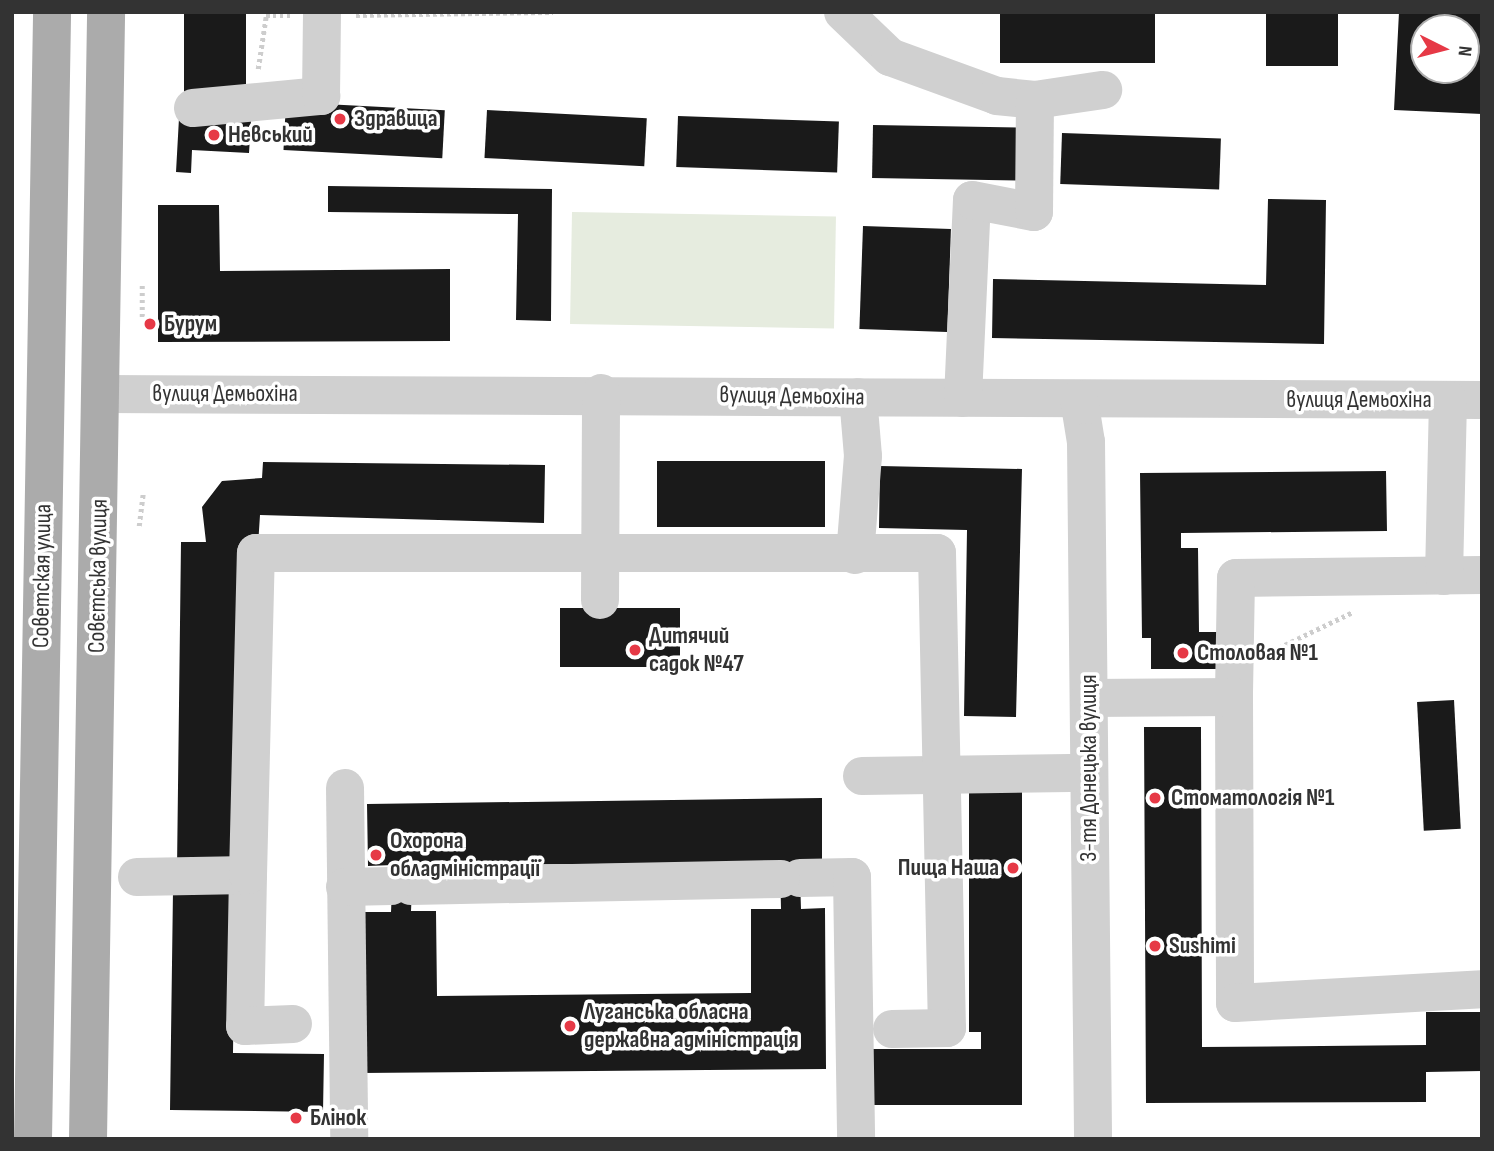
<!DOCTYPE html>
<meta charset="utf-8">
<style>
body{margin:0}
#map{position:relative;width:1494px;height:1151px;overflow:hidden;background:#fff;font-family:"Sofia Sans Condensed",sans-serif}
div>[style]{position:absolute}
[style*='--x']{left:calc(var(--x)*1px);top:calc(var(--y)*1px);width:calc(var(--w)*1px);rotate:calc(var(--a)*1deg)}
.green>*{inset:0;background:#e6ecdf;transform-origin:0 0}
.building>*{inset:0;background:#1a1a1a;transform-origin:0 0}
.path>*{height:4.5px;margin-top:-2.25px;transform-origin:0;background:repeating-linear-gradient(90deg,#cdcdcd 0 3.5px,transparent 0 7px)}
.minor>*{height:38px;margin:-19px;padding:0 19px;transform-origin:19px;border-radius:19px;background:#d0d0d0}
.major>*{height:38px;margin:-19px;padding:0 19px;transform-origin:19px;border-radius:19px;background:#ababab}
.dots>*{width:19px;height:19px;translate:-50% -50%;box-sizing:border-box;border:4px solid #fff;border-radius:50%}
span{translate:-50% -50%;white-space:nowrap;text-align:center;line-height:1.15;-webkit-text-stroke:7px #fff;paint-order:stroke}
.poi-label{font-size:24px;color:#333;font-weight:700}
.left{translate:0 -50%;text-align:left}
.right{translate:-100% -50%;text-align:right}
.street-label{font-size:24px;color:#333}
.frame{position:absolute;inset:0;border:14px solid #333;pointer-events:none}
.north{position:absolute;left:1410px;top:14px;width:70px;height:70px;box-sizing:border-box;background:#fff;border:2px solid #adadad;border-radius:50%;rotate:96deg;font-size:19px;font-weight:700;line-height:28px;text-align:center;color:#333}
.north::after{content:'';display:block;margin:auto;width:24px;height:32px;background:#e63946;clip-path:polygon(50% 0,100% 100%,50% 72%,0 100%)}
</style>
<div id="map">
<div class="green">
<div style="left:572px;top:212px;width:264px;height:112px;rotate:1deg"></div>
</div>
<div class="building">
<div style="left:184px;top:12px;width:62px;height:88px"></div>
<div style="left:1000px;top:12px;width:155px;height:51px"></div>
<div style="left:1266px;top:12px;width:72px;height:54px"></div>
<div style="clip-path:polygon(evenodd,1399px 12px,1482px 12px,1482px 114px,1394px 110px,1399px 12px,1424px 28px,1466px 28px,1466px 70px,1424px 70px,1424px 28px)"></div>
<div style="left:286px;top:102px;width:159px;height:48px;rotate:3deg"></div>
<div style="left:487px;top:110px;width:160px;height:48px;rotate:3deg"></div>
<div style="left:678px;top:116px;width:161px;height:51px;rotate:2deg"></div>
<div style="clip-path:polygon(179px 118px,251px 121px,249px 153px,192px 150px,191px 173px,176px 172px)"></div>
<div style="left:873px;top:125px;width:156px;height:53px;rotate:1deg"></div>
<div style="left:1062px;top:133px;width:159px;height:51px;rotate:2deg"></div>
<div style="clip-path:polygon(328px 186px,552px 189px,551px 321px,516px 320px,518px 214px,328px 212px)"></div>
<div style="clip-path:polygon(1268px 199px,1326px 200px,1324px 344px,992px 338px,993px 279px,1266px 285px)"></div>
<div style="clip-path:polygon(158px 205px,219px 205px,220px 271px,450px 269px,450px 341px,158px 342px)"></div>
<div style="left:863px;top:226px;width:88px;height:103px;rotate:2deg"></div>
<div style="left:657px;top:461px;width:168px;height:66px"></div>
<div style="clip-path:polygon(263px 462px,545px 465px,544px 523px,260px 515px,237px 869px,177px 868px,181px 542px,206px 542px,202px 507px,222px 481px,262px 478px)"></div>
<div style="clip-path:polygon(880px 466px,1022px 469px,1016px 717px,964px 716px,967px 530px,879px 528px)"></div>
<div style="clip-path:polygon(1386px 471px,1387px 531px,1181px 533px,1181px 548px,1198px 548px,1199px 632px,1227px 632px,1227px 669px,1151px 669px,1151px 638px,1142px 638px,1140px 473px)"></div>
<div style="left:560px;top:608px;width:120px;height:59px"></div>
<div style="left:1454px;top:700px;width:129px;height:37px;rotate:87deg"></div>
<div style="clip-path:polygon(1144px 727px,1201px 727px,1202px 1047px,1426px 1045px,1426px 1012px,1482px 1012px,1482px 1071px,1426px 1072px,1426px 1102px,1146px 1103px)"></div>
<div style="clip-path:polygon(969px 792px,1022px 792px,1022px 1105px,870px 1105px,870px 1049px,981px 1049px,981px 1032px,969px 1032px)"></div>
<div style="clip-path:polygon(evenodd,822px 798px,822px 862px,800px 878px,801px 909px,825px 908px,826px 1069px,361px 1073px,360px 912px,391px 912px,393px 865px,368px 866px,367px 804px,822px 798px,780px 863px,781px 909px,751px 909px,751px 993px,437px 996px,436px 911px,411px 911px,413px 865px,780px 863px)"></div>
<div style="clip-path:polygon(173px 890px,235px 890px,233px 1053px,324px 1054px,323px 1112px,170px 1110px)"></div>
</div>
<div class="path">
<div style="--x:356;--y:15;--w:197;--a:-0.9"></div>
<div style="--x:258;--y:69;--w:54;--a:-81.4"></div>
<div style="--x:266;--y:16;--w:25;--a:0"></div>
<div style="--x:142;--y:317;--w:35;--a:-90"></div>
<div style="--x:139;--y:526;--w:32;--a:-83"></div>
<div style="--x:1266;--y:654;--w:97;--a:-25.8"></div>
</div>
<div class="minor">
<div style="--x:843;--y:12;--w:65;--a:43.8"></div>
<div style="--x:890;--y:57;--w:114;--a:20"></div>
<div style="--x:997;--y:96;--w:38;--a:6"></div>
<div style="--x:1035;--y:100;--w:69;--a:-8.4"></div>
<div style="--x:193;--y:108;--w:129;--a:-5.4"></div>
<div style="--x:321;--y:96;--w:84;--a:-89.3"></div>
<div style="--x:102;--y:394;--w:1380;--a:0.25"></div>
<div style="--x:963;--y:398;--w:198;--a:-87.4"></div>
<div style="--x:972;--y:200;--w:63;--a:11"></div>
<div style="--x:1034;--y:212;--w:112;--a:-89.5"></div>
<div style="--x:1079;--y:399;--w:44;--a:80.8"></div>
<div style="--x:1086;--y:442;--w:697;--a:89.42"></div>
<div style="--x:855;--y:555;--w:99;--a:-85.4"></div>
<div style="--x:863;--y:456;--w:59;--a:-94.8"></div>
<div style="--x:1482;--y:575;--w:246;--a:179.3"></div>
<div style="--x:1236;--y:578;--w:119;--a:91"></div>
<div style="--x:1234;--y:697;--w:306;--a:89.8"></div>
<div style="--x:1235;--y:1003;--w:247;--a:-3.2"></div>
<div style="--x:1444;--y:576;--w:176;--a:-88.7"></div>
<div style="--x:600;--y:600;--w:207;--a:-89.7"></div>
<div style="--x:1089;--y:698;--w:145;--a:-0.4"></div>
<div style="--x:862;--y:776;--w:226;--a:-0.8"></div>
<div style="--x:345;--y:788;--w:351;--a:89.3"></div>
<div style="--x:248;--y:875;--w:151;--a:91.1"></div>
<div style="--x:245;--y:1026;--w:48;--a:-2.4"></div>
<div style="--x:137;--y:877;--w:111;--a:-1"></div>
<div style="--x:248;--y:875;--w:322;--a:-88.6"></div>
<div style="--x:256;--y:553;--w:681;--a:0"></div>
<div style="--x:937;--y:553;--w:475;--a:88.8"></div>
<div style="--x:947;--y:1028;--w:55;--a:179"></div>
<div style="--x:800;--y:878;--w:52;--a:-1.1"></div>
<div style="--x:852;--y:877;--w:262;--a:89.1"></div>
<div style="--x:411;--y:886;--w:370;--a:-1.1"></div>
<div style="--x:345;--y:887;--w:46;--a:-1.2"></div>
</div>
<div class="major">
<div style="--x:33;--y:1139;--w:1127;--a:-89.03"></div>
<div style="--x:88;--y:1139;--w:1127;--a:-89.08"></div>
</div>
<div class="dots">
<div style="left:340px;top:119px;background:#e63946"></div>
<div style="left:214px;top:135px;background:#e63946"></div>
<div style="left:150px;top:324px;background:#e63946"></div>
<div style="left:635px;top:650px;background:#e63946"></div>
<div style="left:1183px;top:653px;background:#e63946"></div>
<div style="left:1155px;top:798px;background:#e63946"></div>
<div style="left:376px;top:855px;background:#e63946"></div>
<div style="left:1013px;top:868px;background:#e63946"></div>
<div style="left:1155px;top:946px;background:#e63946"></div>
<div style="left:570px;top:1026px;background:#e63946"></div>
<div style="left:296px;top:1118px;background:#e63946"></div>
</div>
<div class="poi-label">
<span class="left" style="left:354px;top:119px">Здравица</span>
<span class="left" style="left:228px;top:135px">Невський</span>
<span class="left" style="left:164px;top:324px">Бурум</span>
<span class="left" style="left:649px;top:650px">Дитячий<br>садок №47</span>
<span class="left" style="left:1197px;top:653px">Столовая №1</span>
<span class="left" style="left:1171px;top:798px">Стоматологія №1</span>
<span class="left" style="left:390px;top:855px">Охорона<br>обладміністрації</span>
<span class="right" style="left:999px;top:868px">Пища Наша</span>
<span class="left" style="left:1169px;top:946px">Sushimi</span>
<span class="left" style="left:584px;top:1026px">Луганська обласна<br>державна адміністрація</span>
<span class="left" style="left:310px;top:1118px">Блінок</span>
</div>
<div class="street-label">
<span style="left:225px;top:394px">вулиця Демьохіна</span>
<span style="left:792px;top:396px;rotate:1deg">вулиця Демьохіна</span>
<span style="left:1359px;top:400px">вулиця Демьохіна</span>
<span style="left:42px;top:576px;rotate:-89deg">Советская улица</span>
<span style="left:98px;top:576px;rotate:-89deg">Совєтська вулиця</span>
<span style="left:1089px;top:768px;rotate:-90deg">3-тя Донецька вулиця</span>
</div>
<div class="frame"></div>
<div class="north">N</div>
</div>
